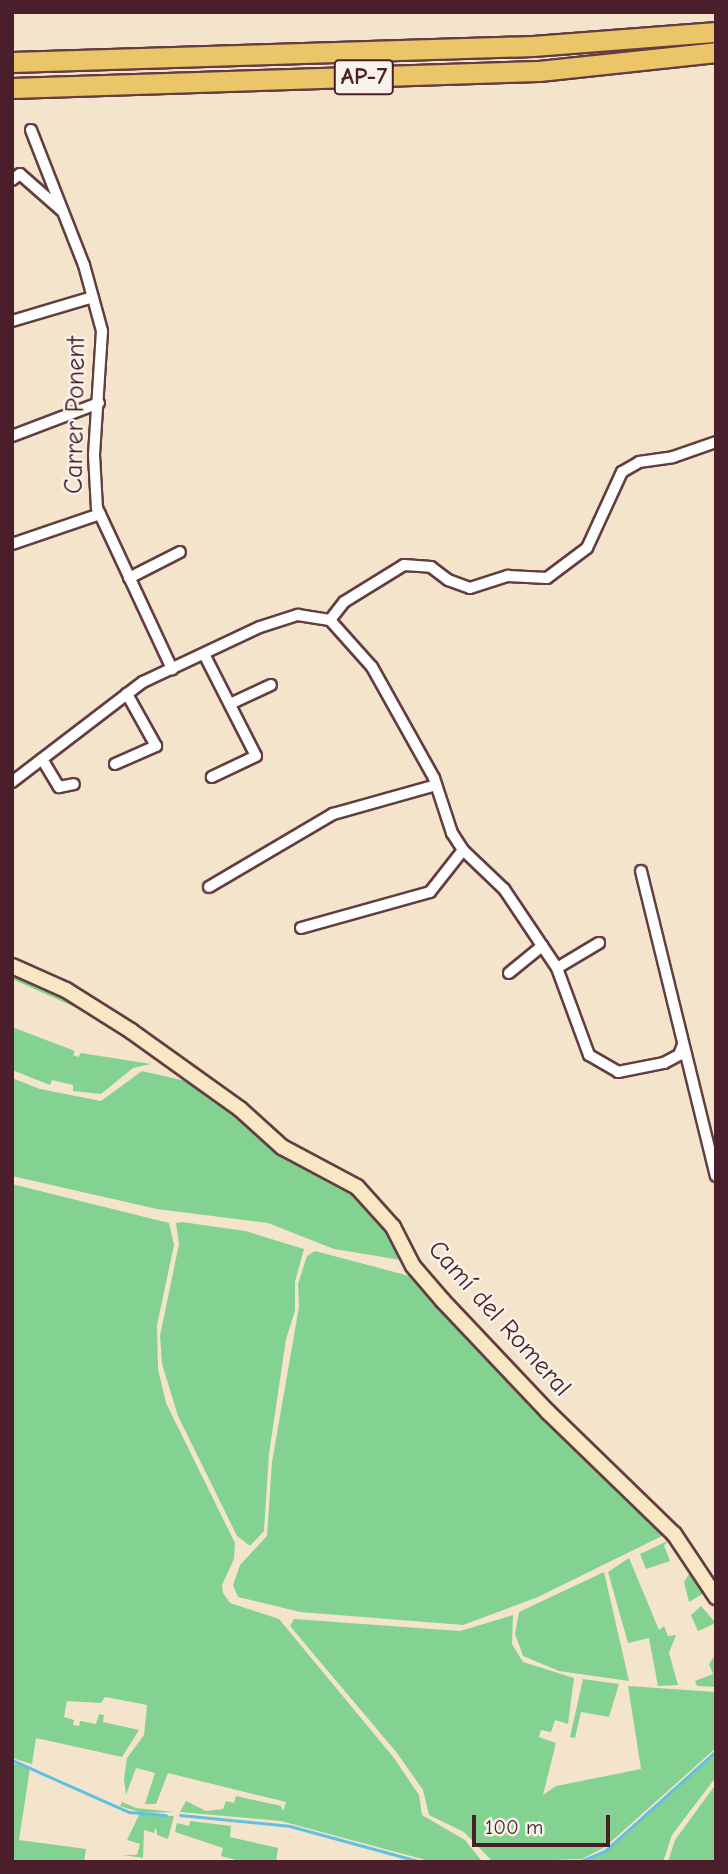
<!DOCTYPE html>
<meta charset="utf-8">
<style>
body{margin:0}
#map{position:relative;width:728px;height:1874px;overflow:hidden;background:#f5e4cc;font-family:"Comic Neue",sans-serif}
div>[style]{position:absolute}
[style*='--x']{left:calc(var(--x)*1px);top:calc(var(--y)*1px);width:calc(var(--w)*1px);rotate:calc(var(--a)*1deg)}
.green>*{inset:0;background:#83d292}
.stream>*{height:2.5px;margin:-1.25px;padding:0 1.25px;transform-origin:1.25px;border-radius:1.25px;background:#62c0e1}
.roads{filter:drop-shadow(2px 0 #643d43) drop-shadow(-2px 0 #643d43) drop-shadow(0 2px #643d43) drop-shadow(0 -2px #643d43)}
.street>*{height:10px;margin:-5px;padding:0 5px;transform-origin:5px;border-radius:5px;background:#fff}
.secondary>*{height:14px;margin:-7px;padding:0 7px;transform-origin:7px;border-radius:7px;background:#f7e8c3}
.highway>*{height:19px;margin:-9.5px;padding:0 9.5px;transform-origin:9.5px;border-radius:9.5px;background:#eac669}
span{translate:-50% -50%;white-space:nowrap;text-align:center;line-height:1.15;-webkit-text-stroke:5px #f7f3e8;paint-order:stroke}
.shield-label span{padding:2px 5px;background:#f7f3e8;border:2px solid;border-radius:5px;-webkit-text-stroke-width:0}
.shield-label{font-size:24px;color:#4a1f2b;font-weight:700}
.street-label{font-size:26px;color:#4a1f2b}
.frame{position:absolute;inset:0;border:14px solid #4a1f2b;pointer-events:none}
.scale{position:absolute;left:472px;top:1815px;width:138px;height:32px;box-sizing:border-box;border:4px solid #4a1f2b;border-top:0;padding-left:9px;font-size:21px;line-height:24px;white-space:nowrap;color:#4a1f2b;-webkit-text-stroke:5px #f7f3e8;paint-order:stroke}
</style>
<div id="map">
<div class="green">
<div style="clip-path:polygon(12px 971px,62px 991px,155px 1055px,97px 1017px,12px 979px)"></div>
<div style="clip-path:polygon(12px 1027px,75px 1051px,73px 1055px,78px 1057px,81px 1053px,151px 1064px,133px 1068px,101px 1094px,73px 1091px,73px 1085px,52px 1080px,50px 1085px,12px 1070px)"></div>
<div style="clip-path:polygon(142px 1071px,190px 1082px,224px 1104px,283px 1156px,357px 1196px,384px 1223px,404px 1254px,401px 1260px,334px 1249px,268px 1223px,157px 1209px,12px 1176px,12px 1078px,40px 1089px,101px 1101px)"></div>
<div style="clip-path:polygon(12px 1184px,169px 1223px,174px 1245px,157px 1325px,158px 1369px,166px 1403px,235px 1543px,234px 1559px,222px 1585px,223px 1593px,230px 1603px,279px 1619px,394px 1758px,419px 1795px,422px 1815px,465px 1840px,481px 1860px,489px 1862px,433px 1862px,281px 1821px,180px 1812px,186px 1801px,206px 1811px,223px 1809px,226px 1801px,234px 1803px,236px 1796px,281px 1806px,283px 1811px,286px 1802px,168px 1773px,156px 1804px,145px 1804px,155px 1773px,136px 1768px,126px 1795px,124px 1780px,127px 1758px,144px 1735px,147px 1705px,105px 1697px,101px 1703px,67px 1701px,64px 1717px,74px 1720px,73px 1725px,79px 1726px,80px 1721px,96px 1724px,99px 1714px,104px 1715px,103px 1722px,139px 1730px,122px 1757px,36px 1738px,32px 1764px,12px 1758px)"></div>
<div style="clip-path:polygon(182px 1222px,245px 1231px,304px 1249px,295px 1282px,295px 1311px,286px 1339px,269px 1454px,264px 1531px,250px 1546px,237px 1536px,178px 1416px,162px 1364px,160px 1336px,179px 1244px,176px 1223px)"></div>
<div style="clip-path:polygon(315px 1251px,417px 1278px,496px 1361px,534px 1409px,664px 1535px,538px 1597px,463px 1625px,300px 1612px,238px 1597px,233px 1585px,240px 1565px,267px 1536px,272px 1462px,299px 1307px,298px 1284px,307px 1256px)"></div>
<div style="clip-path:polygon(672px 1539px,664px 1545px,670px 1561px,646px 1569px,640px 1554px)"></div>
<div style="clip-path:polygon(629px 1558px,659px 1630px,664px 1626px,668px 1636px,676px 1635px,669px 1653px,678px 1685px,658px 1686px,649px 1638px,628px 1643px,608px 1572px)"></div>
<div style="clip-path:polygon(691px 1571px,709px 1590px,689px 1602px,684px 1582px)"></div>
<div style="clip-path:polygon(604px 1572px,629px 1681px,559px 1671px,523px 1656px,515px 1634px,519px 1612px)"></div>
<div style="clip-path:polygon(701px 1606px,716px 1623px,698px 1631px,691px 1615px)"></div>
<div style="clip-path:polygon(513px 1615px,512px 1644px,523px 1662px,574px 1678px,568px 1724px,555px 1720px,551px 1732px,541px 1730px,539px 1737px,556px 1743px,543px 1795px,556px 1786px,641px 1769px,628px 1686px,716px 1692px,716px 1748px,605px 1847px,582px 1859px,493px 1862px,464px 1832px,429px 1815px,423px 1790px,397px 1753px,290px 1626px,294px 1619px,460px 1631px)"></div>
<div style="clip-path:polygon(716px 1653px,716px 1687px,697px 1686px,695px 1681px,713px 1674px,709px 1664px)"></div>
<div style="clip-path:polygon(583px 1679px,619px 1684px,609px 1717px,581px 1712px,575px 1738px,570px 1737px)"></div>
<div style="clip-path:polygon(716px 1751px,716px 1777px,672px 1835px,663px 1862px,584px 1862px,606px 1852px)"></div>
<div style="clip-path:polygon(12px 1763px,30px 1768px,19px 1840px,86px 1849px,84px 1862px,12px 1862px)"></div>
<div style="clip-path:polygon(716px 1784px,716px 1862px,668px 1862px,675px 1840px)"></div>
<div style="clip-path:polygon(122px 1802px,136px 1808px,175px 1812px,142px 1813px,120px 1806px)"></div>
<div style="clip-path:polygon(139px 1815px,174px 1816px,168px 1839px,157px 1835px,156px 1827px,154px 1833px,144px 1830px,143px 1858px,123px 1855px,137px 1855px,140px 1844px,127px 1840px)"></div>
<div style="clip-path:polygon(190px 1821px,231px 1826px,230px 1837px,278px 1848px,276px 1862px,244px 1862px,221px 1856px,223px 1848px,175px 1832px,177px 1823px,189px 1826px)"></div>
</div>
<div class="stream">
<div style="--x:12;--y:1760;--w:128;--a:24"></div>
<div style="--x:129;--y:1812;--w:37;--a:5"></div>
<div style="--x:180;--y:1815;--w:111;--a:5.7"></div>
<div style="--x:290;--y:1826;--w:137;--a:15.3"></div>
<div style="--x:579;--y:1862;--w:28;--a:-23"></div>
<div style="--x:605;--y:1851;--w:149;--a:-42"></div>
</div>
<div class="roads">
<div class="street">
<div style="--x:31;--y:130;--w:145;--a:68.6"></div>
<div style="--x:84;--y:265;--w:68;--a:74.7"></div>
<div style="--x:102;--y:331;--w:124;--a:93.7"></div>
<div style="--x:94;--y:455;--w:53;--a:86.8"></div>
<div style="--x:97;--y:508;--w:178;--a:65"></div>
<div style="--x:12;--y:180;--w:10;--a:-37"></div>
<div style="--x:20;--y:174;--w:55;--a:41.3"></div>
<div style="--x:12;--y:321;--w:84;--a:-16.5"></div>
<div style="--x:12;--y:436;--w:93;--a:-20.8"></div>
<div style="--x:12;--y:544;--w:93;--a:-18.8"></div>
<div style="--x:129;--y:578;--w:57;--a:-27"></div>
<div style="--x:330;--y:620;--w:23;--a:-52"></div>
<div style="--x:344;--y:602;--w:70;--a:-31.7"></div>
<div style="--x:404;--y:565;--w:27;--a:4"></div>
<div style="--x:431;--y:567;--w:21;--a:37"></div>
<div style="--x:448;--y:580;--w:23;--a:20"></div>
<div style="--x:470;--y:588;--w:40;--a:-18"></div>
<div style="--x:508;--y:576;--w:39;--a:3"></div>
<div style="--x:547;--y:578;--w:50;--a:-36.9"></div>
<div style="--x:587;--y:548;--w:84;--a:-65.3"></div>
<div style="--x:622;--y:472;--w:20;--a:-30"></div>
<div style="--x:639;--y:462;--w:34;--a:-8"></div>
<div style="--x:673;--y:457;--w:46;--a:-19.2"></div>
<div style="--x:204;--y:654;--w:114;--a:63"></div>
<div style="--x:256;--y:756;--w:49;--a:154.5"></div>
<div style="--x:230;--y:704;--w:45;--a:-24.9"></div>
<div style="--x:42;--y:759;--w:33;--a:59"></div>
<div style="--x:59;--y:787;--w:15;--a:-11"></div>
<div style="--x:115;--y:764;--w:45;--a:-23.7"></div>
<div style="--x:156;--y:746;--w:60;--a:-119.1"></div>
<div style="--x:12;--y:782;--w:165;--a:-37.4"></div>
<div style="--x:143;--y:682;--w:129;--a:-25.2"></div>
<div style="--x:260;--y:627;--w:40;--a:-18"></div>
<div style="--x:298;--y:615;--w:32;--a:9"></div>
<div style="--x:330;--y:620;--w:63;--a:48.2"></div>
<div style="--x:372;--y:667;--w:127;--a:60.8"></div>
<div style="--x:434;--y:778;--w:58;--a:71.9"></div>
<div style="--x:452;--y:833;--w:20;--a:57"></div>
<div style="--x:463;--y:850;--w:57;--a:43.6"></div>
<div style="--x:504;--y:889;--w:95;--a:56.1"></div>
<div style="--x:557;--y:968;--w:93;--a:69.8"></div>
<div style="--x:589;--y:1055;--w:34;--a:30"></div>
<div style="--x:618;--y:1072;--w:47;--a:-11.1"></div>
<div style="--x:664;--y:1063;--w:17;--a:-28"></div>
<div style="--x:679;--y:1055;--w:9;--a:-69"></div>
<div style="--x:641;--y:871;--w:314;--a:76.2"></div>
<div style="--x:209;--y:887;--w:144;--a:-30.5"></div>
<div style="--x:333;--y:814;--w:107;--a:-15.7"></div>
<div style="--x:301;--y:928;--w:134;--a:-15.6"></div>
<div style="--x:430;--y:892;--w:53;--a:-51.8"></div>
<div style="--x:557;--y:968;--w:49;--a:-30.8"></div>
<div style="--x:509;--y:973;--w:43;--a:-39.3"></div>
</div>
<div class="secondary">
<div style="--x:12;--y:966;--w:59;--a:24"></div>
<div style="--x:66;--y:990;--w:77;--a:32.2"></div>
<div style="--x:131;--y:1031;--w:134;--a:35.6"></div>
<div style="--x:240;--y:1109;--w:57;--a:42.1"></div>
<div style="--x:282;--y:1147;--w:85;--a:28.1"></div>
<div style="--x:357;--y:1187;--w:54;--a:48"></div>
<div style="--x:393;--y:1227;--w:44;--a:62.9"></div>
<div style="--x:413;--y:1266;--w:46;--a:49.4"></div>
<div style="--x:443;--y:1301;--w:153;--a:46.6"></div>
<div style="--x:548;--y:1412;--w:175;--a:44.1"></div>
<div style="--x:674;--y:1534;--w:76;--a:56.3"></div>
</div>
<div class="highway">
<div style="--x:12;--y:62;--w:521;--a:-1.76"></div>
<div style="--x:533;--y:46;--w:184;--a:-4.4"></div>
<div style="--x:12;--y:88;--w:527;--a:-1.85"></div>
<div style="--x:539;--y:71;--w:178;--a:-6.1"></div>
</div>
</div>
<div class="shield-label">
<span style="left:364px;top:77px">AP-7</span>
</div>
<div class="street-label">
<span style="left:76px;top:415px;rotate:-89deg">Carrer Ponent</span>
<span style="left:499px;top:1319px;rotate:48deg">Camí del Romeral</span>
</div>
<div class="frame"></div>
<div class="scale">100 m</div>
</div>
